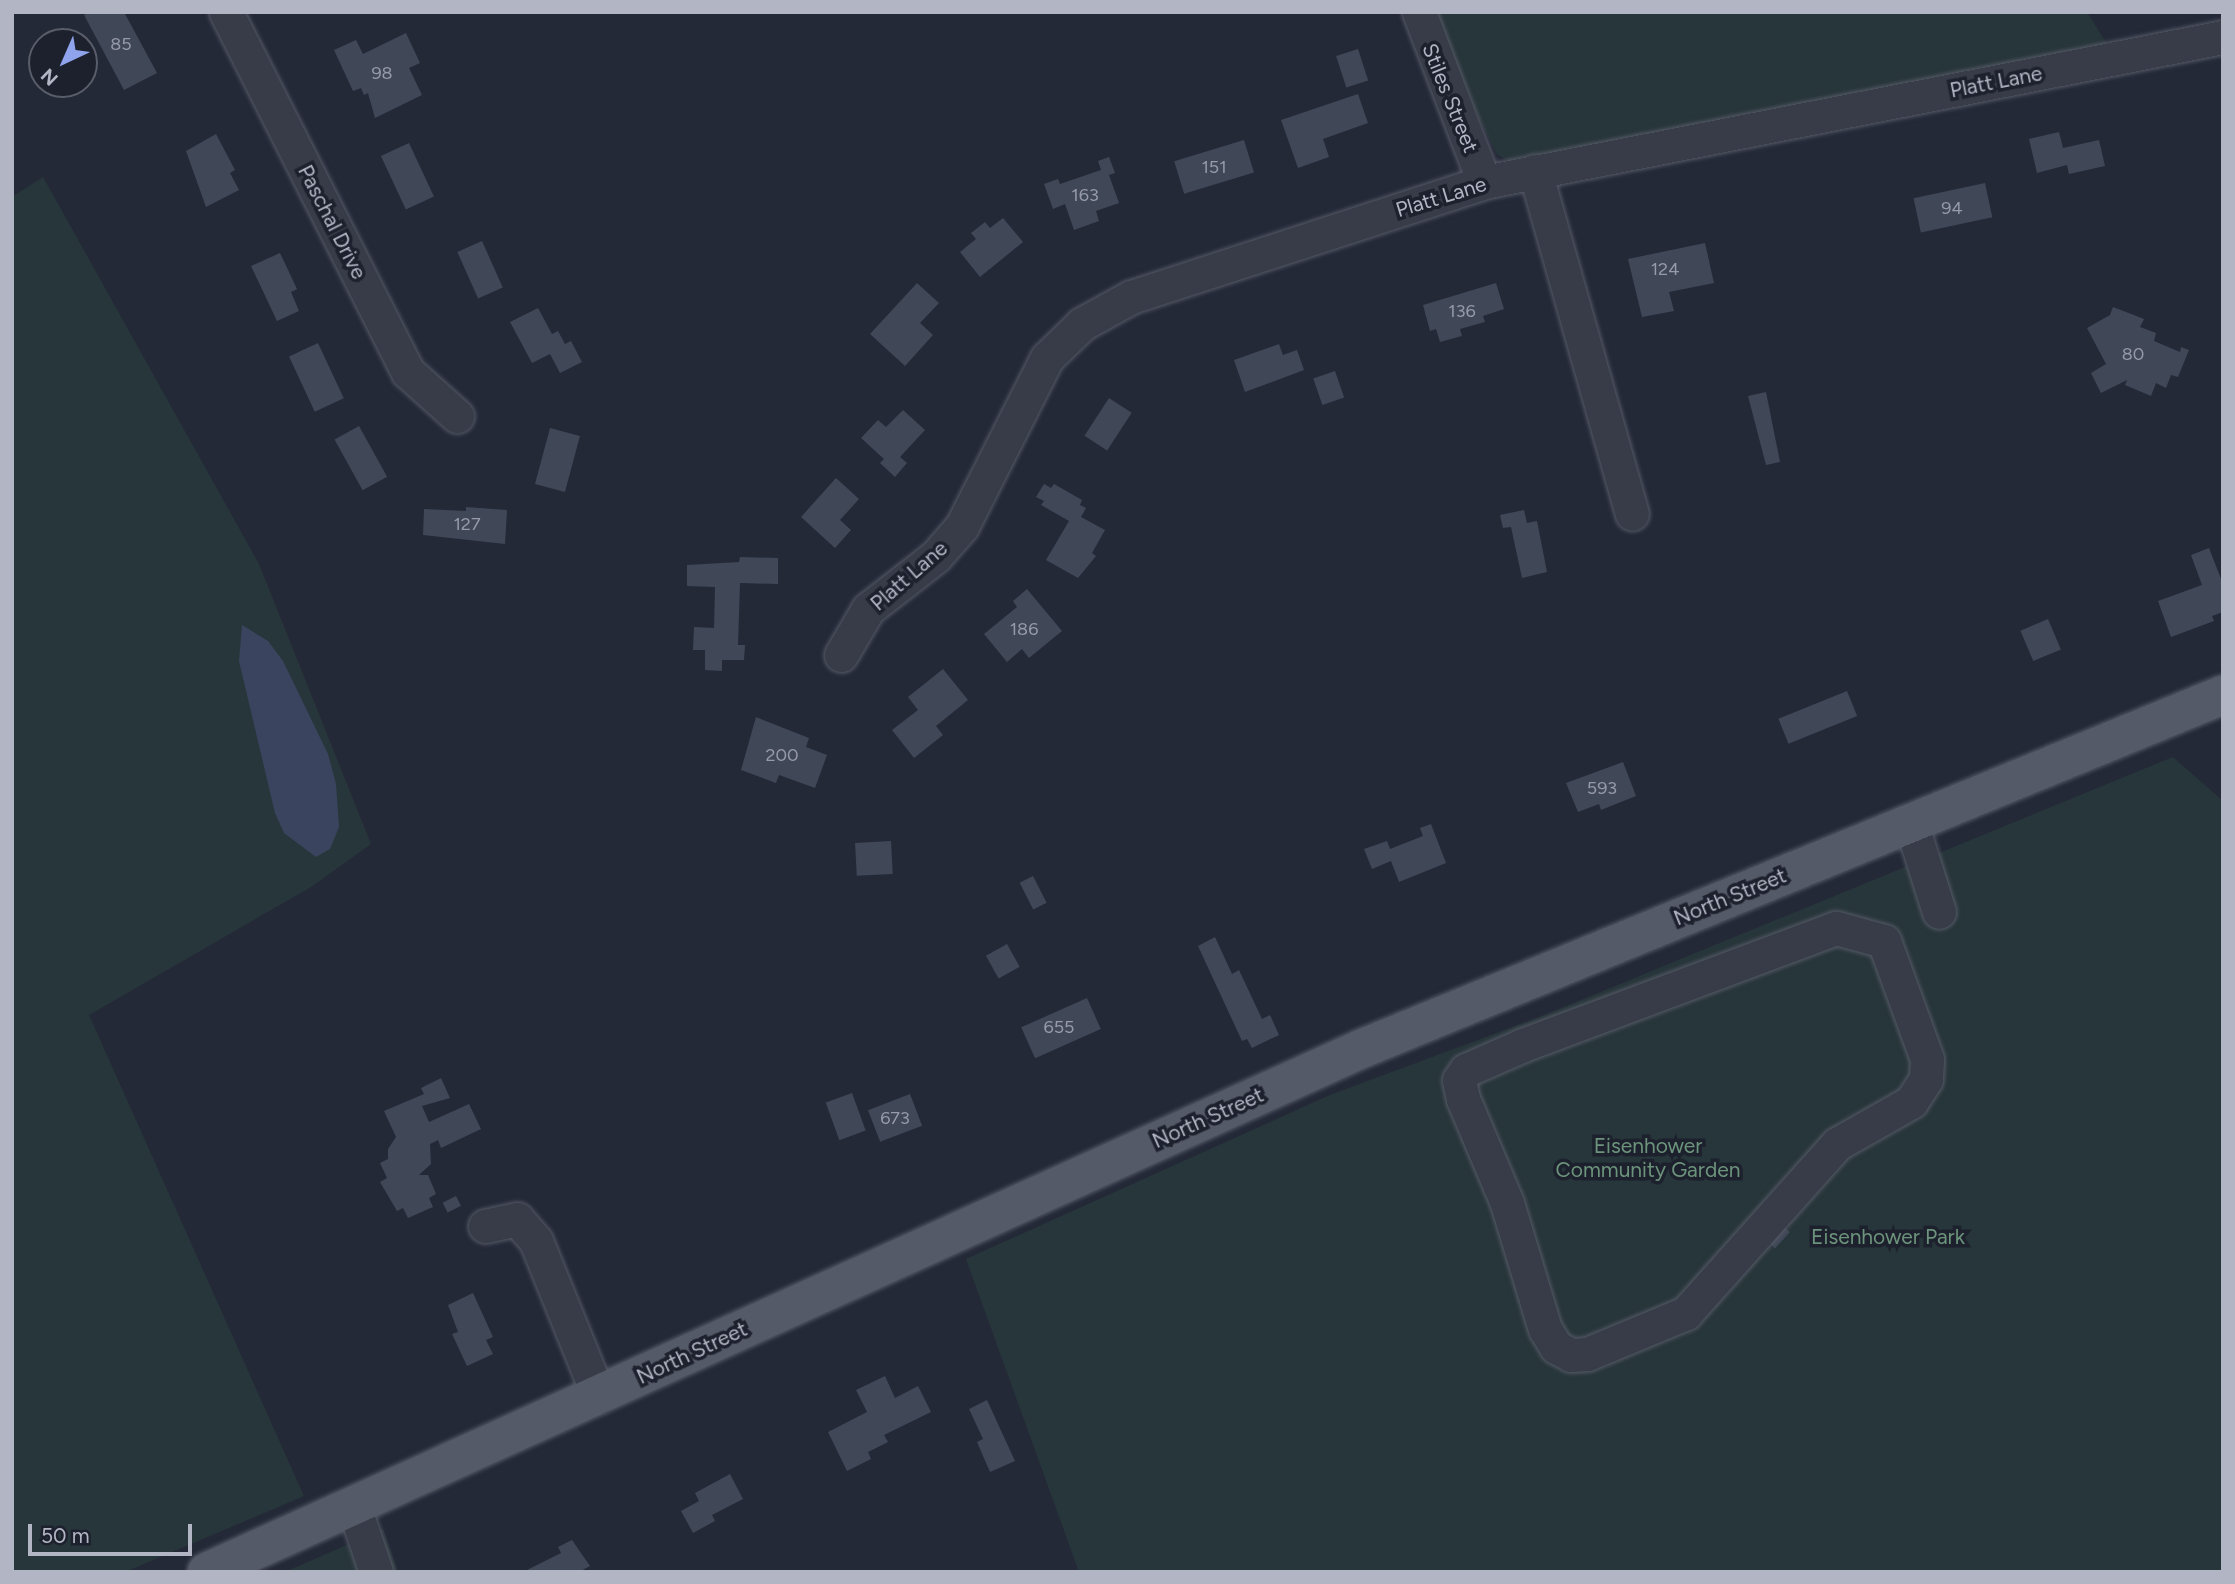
<!DOCTYPE html>
<html>
<head>
<meta charset="utf-8">
<style>
	body { margin:0 }
	#map { position:relative; width:2235px; height:1584px; overflow:hidden; background:#242938; font-family:Figtree,sans-serif }
	div>[style] { position:absolute }
	[style*='--x'] { left:calc(var(--x)*1px); top:calc(var(--y)*1px); width:calc(var(--w)*1px); rotate:calc(var(--a)*1deg) }
	.green>* { inset:0; background:#27363a }
	.water>* { inset:0; background:#3b445f }
	.building>* { inset:0; background:#404757; transform-origin:0 0 }
	.roads { filter:drop-shadow(0 0 2px #555966) drop-shadow(0 0 2px #555966) }
	.minor>* { height:33px; margin:-16.5px; padding:0 16.5px; transform-origin:16.5px; border-radius:16.5px; background:#373c48 }
	.major>* { height:38px; margin:-19px; padding:0 19px; transform-origin:19px; border-radius:19px; background:#555a68 }
	span { translate:-50% -50%; white-space:nowrap; text-align:center; line-height:1.15; -webkit-text-stroke:7px #1d212d; paint-order:stroke }
	.number-label { font-size:18px; color:#969aa9 }
	.number-label span { -webkit-text-stroke-width:0 }
	.street-label { font-size:21px; color:#b2b6c4 }
	.park-label { font-size:21px; color:#6c937b }
	.frame { position:absolute; inset:0; border:14px solid #b2b6c4; pointer-events:none }
	.north { position:absolute; left:28px; top:28px; width:70px; height:70px; box-sizing:border-box; background:#1d212d; border:2px solid #595d69; border-radius:50%; rotate:224deg; font-size:19px; font-weight:700; line-height:28px; text-align:center; color:#b2b6c4 }
	.north::after { content:''; display:block; margin:auto; width:24px; height:32px; background:#8fa4ed; clip-path:polygon(50% 0,100% 100%,50% 72%,0 100%) }
	.scale { position:absolute; left:28px; top:1524px; width:164px; height:32px; box-sizing:border-box; border:4px solid #b2b6c4; border-top:0; padding-left:9px; font-size:21px; line-height:24px; white-space:nowrap; color:#b2b6c4; -webkit-text-stroke:5px #1d212d; paint-order:stroke }
</style>
</head>
<body>
<div id="map">
	<div class="green">
		<div style="clip-path:polygon(1436px 12px,2087px 12px,2107px 44px,1510px 162px,1497px 154px,1476px 112px)"></div>
		<div style="clip-path:polygon(43px 177px,259px 564px,371px 844px,311px 887px,89px 1015px,304px 1496px,125px 1572px,12px 1572px,12px 197px)"></div>
		<div style="clip-path:polygon(2173px 757px,2223px 801px,2223px 1572px,1079px 1572px,966px 1259px,1330px 1095px,1542px 1016px)"></div>
		<div style="clip-path:polygon(383px 1529px,398px 1572px,285px 1572px)"></div>
	</div>
	<div class="water">
		<div style="clip-path:polygon(242px 625px,268px 641px,283px 661px,328px 754px,336px 784px,339px 827px,330px 849px,316px 857px,284px 833px,275px 813px,239px 661px)"></div>
	</div>
	<div class="building">
		<div style="clip-path:polygon(90px 12px,124px 12px,157px 73px,124px 90px,84px 15px)"></div>
		<div style="clip-path:polygon(406px 33px,420px 63px,409px 68px,422px 95px,375px 118px,368px 93px,364px 95px,361px 88px,353px 91px,334px 50px,356px 40px,363px 54px)"></div>
		<div style="left:1358px;top:49px;width:33px;height:23px;rotate:72deg"></div>
		<div style="clip-path:polygon(1358px 94px,1368px 123px,1323px 139px,1329px 157px,1298px 168px,1281px 120px)"></div>
		<div style="clip-path:polygon(2059px 132px,2063px 148px,2099px 140px,2105px 166px,2069px 174px,2067px 165px,2037px 173px,2029px 139px)"></div>
		<div style="clip-path:polygon(216px 134px,235px 170px,230px 173px,239px 190px,206px 207px,186px 151px)"></div>
		<div style="left:1244px;top:140px;width:34px;height:73px;rotate:73deg"></div>
		<div style="left:409px;top:143px;width:59px;height:31px;rotate:65deg"></div>
		<div style="clip-path:polygon(1109px 157px,1115px 173px,1109px 175px,1119px 203px,1096px 211px,1099px 221px,1074px 230px,1065px 204px,1053px 209px,1044px 184px,1058px 179px,1060px 184px,1101px 170px,1098px 161px)"></div>
		<div style="left:1985px;top:183px;width:35px;height:73px;rotate:78deg"></div>
		<div style="clip-path:polygon(1003px 218px,1023px 242px,980px 277px,960px 252px,976px 239px,971px 233px,985px 222px,990px 228px)"></div>
		<div style="left:482px;top:241px;width:51px;height:27px;rotate:66deg"></div>
		<div style="clip-path:polygon(1705px 243px,1714px 283px,1669px 292px,1674px 311px,1642px 317px,1628px 259px)"></div>
		<div style="clip-path:polygon(280px 253px,297px 289px,291px 292px,299px 311px,277px 321px,251px 266px)"></div>
		<div style="clip-path:polygon(917px 283px,939px 303px,920px 323px,933px 335px,905px 366px,870px 334px)"></div>
		<div style="clip-path:polygon(1496px 283px,1504px 309px,1483px 316px,1485px 322px,1460px 329px,1462px 336px,1440px 342px,1436px 329px,1430px 331px,1423px 305px)"></div>
		<div style="clip-path:polygon(2113px 307px,2144px 319px,2140px 327px,2156px 333px,2154px 341px,2180px 352px,2181px 347px,2189px 350px,2178px 377px,2171px 375px,2166px 388px,2156px 383px,2151px 396px,2125px 385px,2127px 380px,2101px 393px,2091px 373px,2106px 364px,2087px 328px,2110px 315px)"></div>
		<div style="clip-path:polygon(538px 308px,552px 334px,558px 331px,565px 344px,571px 341px,582px 362px,560px 373px,550px 354px,532px 363px,510px 322px)"></div>
		<div style="left:318px;top:343px;width:61px;height:32px;rotate:65deg"></div>
		<div style="clip-path:polygon(1279px 344px,1283px 355px,1297px 350px,1304px 370px,1245px 392px,1234px 360px)"></div>
		<div style="left:1335px;top:371px;width:28px;height:23px;rotate:71deg"></div>
		<div style="clip-path:polygon(1766px 392px,1780px 462px,1766px 465px,1748px 396px)"></div>
		<div style="left:1109px;top:398px;width:27px;height:45px;rotate:33deg"></div>
		<div style="clip-path:polygon(903px 410px,925px 430px,900px 457px,907px 463px,895px 477px,880px 463px,884px 459px,861px 438px,878px 420px,886px 427px)"></div>
		<div style="left:359px;top:426px;width:58px;height:28px;rotate:61deg"></div>
		<div style="left:550px;top:428px;width:31px;height:58px;rotate:15deg"></div>
		<div style="clip-path:polygon(836px 478px,859px 499px,840px 520px,851px 530px,835px 548px,801px 517px)"></div>
		<div style="clip-path:polygon(1044px 484px,1051px 488px,1054px 484px,1082px 500px,1080px 505px,1086px 508px,1081px 517px,1105px 530px,1092px 553px,1096px 556px,1078px 578px,1046px 560px,1069px 521px,1041px 505px,1044px 501px,1036px 497px)"></div>
		<div style="clip-path:polygon(466px 507px,507px 510px,505px 544px,423px 535px,424px 509px,466px 511px)"></div>
		<div style="clip-path:polygon(1524px 510px,1527px 523px,1537px 521px,1547px 572px,1522px 578px,1511px 527px,1503px 528px,1500px 515px)"></div>
		<div style="clip-path:polygon(2209px 548px,2223px 584px,2223px 612px,2212px 616px,2214px 621px,2171px 637px,2158px 601px,2202px 585px,2191px 555px)"></div>
		<div style="clip-path:polygon(740px 557px,778px 558px,778px 584px,740px 583px,738px 645px,745px 645px,744px 660px,722px 660px,722px 671px,705px 670px,705px 650px,693px 650px,694px 627px,714px 628px,715px 587px,687px 586px,687px 565px,739px 562px)"></div>
		<div style="clip-path:polygon(1027px 589px,1062px 631px,1029px 658px,1022px 649px,1007px 662px,984px 634px,1017px 607px,1013px 601px)"></div>
		<div style="left:2048px;top:619px;width:33px;height:30px;rotate:67deg"></div>
		<div style="clip-path:polygon(943px 669px,968px 700px,936px 726px,943px 735px,914px 758px,892px 730px,918px 710px,908px 697px)"></div>
		<div style="left:1847px;top:691px;width:27px;height:74px;rotate:68deg"></div>
		<div style="clip-path:polygon(756px 717px,809px 738px,806px 747px,827px 755px,815px 788px,779px 775px,776px 783px,741px 770px)"></div>
		<div style="clip-path:polygon(1623px 762px,1636px 796px,1601px 810px,1599px 804px,1578px 812px,1566px 783px)"></div>
		<div style="clip-path:polygon(1431px 824px,1446px 863px,1399px 882px,1391px 861px,1372px 869px,1364px 849px,1387px 841px,1390px 849px,1423px 836px,1420px 828px)"></div>
		<div style="left:891px;top:841px;width:33px;height:36px;rotate:87deg"></div>
		<div style="left:1033px;top:876px;width:30px;height:15px;rotate:63deg"></div>
		<div style="clip-path:polygon(1215px 937px,1232px 974px,1239px 970px,1262px 1019px,1270px 1015px,1279px 1035px,1252px 1048px,1247px 1039px,1242px 1041px,1198px 946px)"></div>
		<div style="left:1007px;top:944px;width:26px;height:24px;rotate:61deg"></div>
		<div style="left:1087px;top:998px;width:34px;height:72px;rotate:66deg"></div>
		<div style="clip-path:polygon(441px 1078px,450px 1098px,422px 1106px,429px 1122px,469px 1104px,481px 1129px,441px 1148px,438px 1140px,430px 1144px,431px 1164px,419px 1175px,428px 1175px,436px 1194px,429px 1198px,433px 1207px,408px 1218px,403px 1208px,397px 1211px,380px 1182px,387px 1178px,380px 1163px,388px 1159px,388px 1149px,396px 1137px,384px 1111px,424px 1094px,421px 1088px)"></div>
		<div style="left:852px;top:1093px;width:40px;height:28px;rotate:70deg"></div>
		<div style="left:910px;top:1094px;width:34px;height:45px;rotate:69deg"></div>
		<div style="left:456px;top:1196px;width:11px;height:15px;rotate:63deg"></div>
		<div style="left:1781px;top:1224px;width:12px;height:22px;rotate:42deg"></div>
		<div style="clip-path:polygon(473px 1293px,493px 1337px,486px 1340px,493px 1354px,467px 1366px,452px 1334px,458px 1332px,448px 1305px)"></div>
		<div style="clip-path:polygon(885px 1376px,895px 1398px,918px 1386px,931px 1412px,884px 1435px,888px 1442px,868px 1452px,871px 1459px,847px 1471px,828px 1432px,867px 1412px,856px 1390px)"></div>
		<div style="clip-path:polygon(987px 1400px,1015px 1461px,990px 1472px,977px 1442px,983px 1439px,969px 1409px)"></div>
		<div style="clip-path:polygon(730px 1474px,743px 1499px,712px 1515px,715px 1521px,693px 1533px,681px 1511px,699px 1501px,695px 1493px)"></div>
		<div style="clip-path:polygon(572px 1540px,590px 1566px,579px 1572px,523px 1572px,561px 1553px,558px 1547px)"></div>
	</div>
	<div class="roads">
		<div class="minor">
			<div style="--x:226;--y:12;--w:403;--a:63.2"></div>
			<div style="--x:408;--y:372;--w:66;--a:41.9"></div>
			<div style="--x:1419;--y:12;--w:182;--a:69.1"></div>
			<div style="--x:1535;--y:171;--w:356;--a:74.2"></div>
			<div style="--x:841;--y:655;--w:53;--a:-59.6"></div>
			<div style="--x:868;--y:609;--w:86;--a:-37.9"></div>
			<div style="--x:936;--y:556;--w:40;--a:-49"></div>
			<div style="--x:962;--y:526;--w:188;--a:-63.2"></div>
			<div style="--x:1047;--y:358;--w:49;--a:-44.2"></div>
			<div style="--x:1082;--y:324;--w:56;--a:-28.9"></div>
			<div style="--x:1131;--y:297;--w:371;--a:-18"></div>
			<div style="--x:1484;--y:182;--w:753;--a:-11.1"></div>
			<div style="--x:1911;--y:823;--w:93;--a:72.5"></div>
			<div style="--x:1836;--y:928;--w:50;--a:15.2"></div>
			<div style="--x:1884;--y:941;--w:126;--a:70"></div>
			<div style="--x:1927;--y:1059;--w:20;--a:93"></div>
			<div style="--x:1926;--y:1079;--w:27;--a:123"></div>
			<div style="--x:1911;--y:1102;--w:85;--a:150.4"></div>
			<div style="--x:1837;--y:1144;--w:227;--a:131.8"></div>
			<div style="--x:1686;--y:1313;--w:107;--a:157.5"></div>
			<div style="--x:1587;--y:1354;--w:16;--a:176"></div>
			<div style="--x:1571;--y:1355;--w:17;--a:-152"></div>
			<div style="--x:1556;--y:1347;--w:21;--a:-121"></div>
			<div style="--x:1545;--y:1329;--w:132;--a:-106.8"></div>
			<div style="--x:1507;--y:1203;--w:113;--a:-112.9"></div>
			<div style="--x:1463;--y:1099;--w:19;--a:-102"></div>
			<div style="--x:1459;--y:1080;--w:12;--a:-55"></div>
			<div style="--x:1466;--y:1070;--w:62;--a:-23.7"></div>
			<div style="--x:1523;--y:1045;--w:334;--a:-20.5"></div>
			<div style="--x:485;--y:1226;--w:33;--a:-12"></div>
			<div style="--x:517;--y:1219;--w:29;--a:49"></div>
			<div style="--x:536;--y:1241;--w:168;--a:68"></div>
			<div style="--x:354;--y:1507;--w:69;--a:71.3"></div>
		</div>
		<div class="major">
			<div style="--x:207;--y:1572;--w:1267;--a:-24.38"></div>
			<div style="--x:1361;--y:1049;--w:932;--a:-22.33"></div>
		</div>
	</div>
	<div class="number-label">
		<span style="left:121px;top:44px">85</span>
		<span style="left:382px;top:73px">98</span>
		<span style="left:1214px;top:167px">151</span>
		<span style="left:1085px;top:195px">163</span>
		<span style="left:1952px;top:208px">94</span>
		<span style="left:1665px;top:269px">124</span>
		<span style="left:1462px;top:311px">136</span>
		<span style="left:2133px;top:354px">80</span>
		<span style="left:467px;top:524px">127</span>
		<span style="left:1024px;top:629px">186</span>
		<span style="left:782px;top:755px">200</span>
		<span style="left:1602px;top:788px">593</span>
		<span style="left:1059px;top:1027px">655</span>
		<span style="left:895px;top:1118px">673</span>
	</div>
	<div class="street-label">
		<span style="left:1996px;top:82px;rotate:-11deg">Platt Lane</span>
		<span style="left:1450px;top:98px;rotate:68deg">Stiles Street</span>
		<span style="left:1441px;top:197px;rotate:-17deg">Platt Lane</span>
		<span style="left:332px;top:222px;rotate:63deg">Paschal Drive</span>
		<span style="left:909px;top:576px;rotate:-41deg">Platt Lane</span>
		<span style="left:1730px;top:897px;rotate:-22deg">North Street</span>
		<span style="left:1208px;top:1118px;rotate:-24deg">North Street</span>
		<span style="left:692px;top:1353px;rotate:-25deg">North Street</span>
	</div>
	<div class="park-label">
		<span style="left:1648px;top:1158px">Eisenhower<br>Community Garden</span>
		<span style="left:1888px;top:1237px">Eisenhower Park</span>
	</div>
	<div class="frame"></div>
	<div class="north">N</div>
	<div class="scale">50 m</div>
</div>
</body>
</html>
